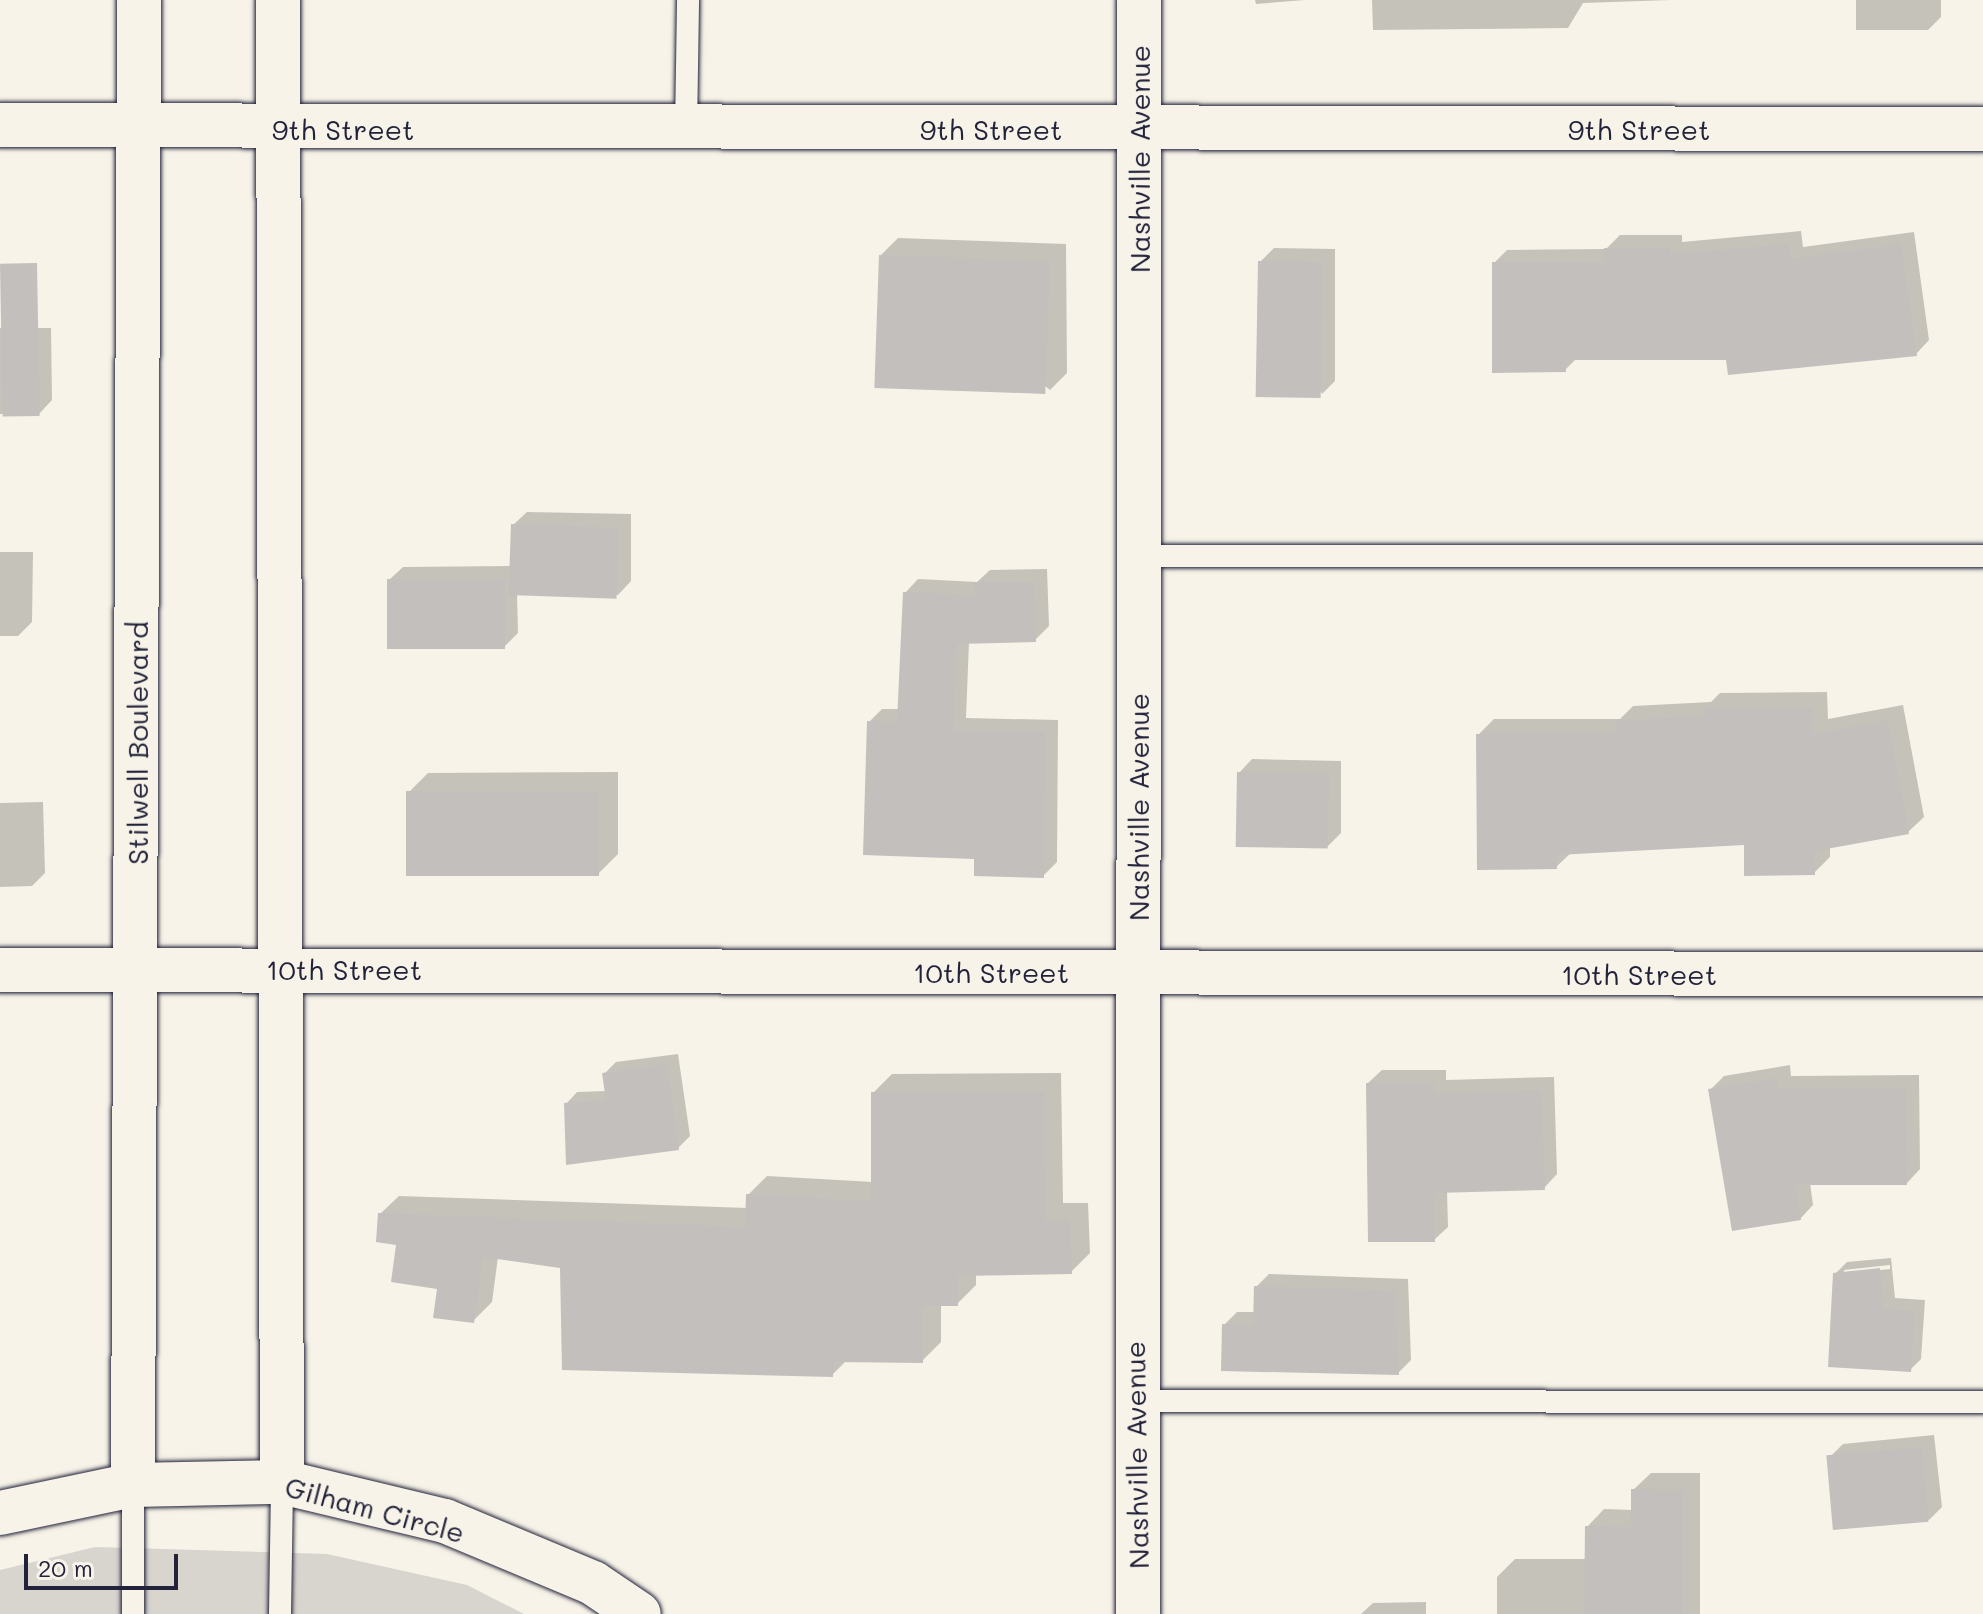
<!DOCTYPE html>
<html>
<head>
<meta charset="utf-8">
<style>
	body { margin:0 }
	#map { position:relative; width:1983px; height:1614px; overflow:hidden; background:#f7f3e8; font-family:Mali,sans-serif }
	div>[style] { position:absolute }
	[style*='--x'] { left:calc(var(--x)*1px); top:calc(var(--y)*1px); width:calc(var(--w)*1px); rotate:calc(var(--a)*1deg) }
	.green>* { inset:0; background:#d8d5cf }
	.shadow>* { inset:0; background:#0003 }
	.building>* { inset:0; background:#c2bfbd; transform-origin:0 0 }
	.roads { filter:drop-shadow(0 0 2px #22223b) drop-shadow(0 0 2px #22223b) }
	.service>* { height:22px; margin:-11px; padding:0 11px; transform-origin:11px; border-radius:11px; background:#f7f3e8 }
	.minor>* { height:44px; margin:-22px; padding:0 22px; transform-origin:22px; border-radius:22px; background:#f7f3e8 }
	.secondary>* { height:44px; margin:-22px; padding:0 22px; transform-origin:22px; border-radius:22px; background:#f7f3e8 }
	span { translate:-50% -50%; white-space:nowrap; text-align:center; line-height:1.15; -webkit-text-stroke:8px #f7f3e8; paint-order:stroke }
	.street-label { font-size:28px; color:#22223b }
	.scale { position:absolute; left:24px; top:1554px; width:154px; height:36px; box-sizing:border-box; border:4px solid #22223b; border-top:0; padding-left:10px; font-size:24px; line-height:28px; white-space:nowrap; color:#22223b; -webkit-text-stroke:6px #f7f3e8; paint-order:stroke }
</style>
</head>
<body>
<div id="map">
	<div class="green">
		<div style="clip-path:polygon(95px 1547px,327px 1554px,467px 1585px,524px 1614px,0 1614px,0 1570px)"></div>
	</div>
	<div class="shadow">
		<div style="clip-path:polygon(1255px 0,1305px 0,1256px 4px)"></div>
		<div style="clip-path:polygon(1372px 0,1671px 0,1583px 3px,1568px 28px,1373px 30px)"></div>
		<div style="clip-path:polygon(1856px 0,1941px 0,1941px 17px,1928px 30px,1856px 30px)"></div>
		<div style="clip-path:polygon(1801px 231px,1803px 247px,1914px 232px,1929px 340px,1916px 354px,1577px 358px,1565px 370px,1494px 263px,1507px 250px,1606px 249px,1620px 235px,1682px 235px,1682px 242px)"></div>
		<div style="clip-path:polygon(898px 238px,1066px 244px,1067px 373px,1050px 390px,881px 255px)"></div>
		<div style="clip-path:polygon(1274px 248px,1335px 249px,1335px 381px,1322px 394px,1260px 262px)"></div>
		<div style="clip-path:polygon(0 328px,51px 328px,52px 400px,39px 414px,0 414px)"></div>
		<div style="clip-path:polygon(527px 512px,631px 514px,631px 581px,618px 595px,517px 593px,518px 633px,504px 647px,389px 580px,403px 567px,513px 566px,513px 525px)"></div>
		<div style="clip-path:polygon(0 552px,33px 552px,32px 622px,18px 636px,0 636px)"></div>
		<div style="clip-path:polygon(1047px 569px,1049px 626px,1035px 640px,969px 642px,966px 718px,1058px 720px,1057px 862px,1043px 876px,976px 857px,869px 722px,882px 709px,900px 709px,905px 593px,918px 579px,977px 582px,990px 570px)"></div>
		<div style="clip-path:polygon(1827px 692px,1828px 719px,1903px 705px,1924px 817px,1908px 832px,1830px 846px,1830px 857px,1814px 873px,1746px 843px,1572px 852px,1556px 867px,1478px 735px,1494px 719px,1620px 719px,1633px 706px,1711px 702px,1720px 693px)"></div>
		<div style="clip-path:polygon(1252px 759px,1341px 761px,1341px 833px,1327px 847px,1239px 773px)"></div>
		<div style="clip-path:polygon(618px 772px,618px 854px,598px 874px,408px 793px,428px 773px)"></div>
		<div style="clip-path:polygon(43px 802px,45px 873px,32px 886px,0 887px,0 803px)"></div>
		<div style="clip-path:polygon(678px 1054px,690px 1136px,678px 1148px,566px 1104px,577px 1092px,606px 1091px,604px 1074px,616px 1062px)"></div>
		<div style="clip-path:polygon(1790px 1065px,1791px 1076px,1919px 1075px,1920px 1169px,1907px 1183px,1810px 1183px,1813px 1205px,1800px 1219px,1711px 1089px,1724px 1076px)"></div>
		<div style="clip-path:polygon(1382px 1070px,1446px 1070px,1446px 1080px,1554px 1077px,1557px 1174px,1544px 1188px,1447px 1190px,1448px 1227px,1434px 1240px,1368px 1083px)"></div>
		<div style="clip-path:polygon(1061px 1073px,1063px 1203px,1088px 1203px,1090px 1253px,1071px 1272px,976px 1273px,976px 1285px,957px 1304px,941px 1304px,941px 1342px,922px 1361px,847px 1360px,832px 1375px,562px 1267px,498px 1257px,492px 1302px,473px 1321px,380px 1214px,399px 1196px,748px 1208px,748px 1195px,767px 1176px,873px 1182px,873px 1093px,892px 1074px)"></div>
		<div style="clip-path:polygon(evenodd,1891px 1258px,1895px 1298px,1925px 1300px,1921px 1359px,1910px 1370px,1835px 1274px,1847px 1262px,1891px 1258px,1890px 1265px,1890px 1269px,1844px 1274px,1844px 1270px,1890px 1265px)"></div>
		<div style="clip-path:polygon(1269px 1274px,1408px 1279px,1411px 1360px,1398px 1373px,1224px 1325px,1237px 1312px,1255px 1312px,1256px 1287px)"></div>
		<div style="clip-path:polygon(1934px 1435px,1942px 1507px,1929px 1520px,1829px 1458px,1843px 1444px)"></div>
		<div style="clip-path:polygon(1651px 1473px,1700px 1473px,1700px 1614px,1497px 1614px,1497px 1577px,1515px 1559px,1586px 1559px,1587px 1527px,1604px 1509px,1633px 1510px,1633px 1490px)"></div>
		<div style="clip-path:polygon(1426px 1602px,1426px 1614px,1361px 1614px,1373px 1603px)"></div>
	</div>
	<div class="building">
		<div style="clip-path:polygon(1788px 244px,1790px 259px,1901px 244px,1917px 356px,1728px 375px,1726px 360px,1565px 360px,1566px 372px,1492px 373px,1492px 262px,1604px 262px,1604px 248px,1670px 248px,1670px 254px)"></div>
		<div style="left:879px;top:255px;width:171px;height:133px;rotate:2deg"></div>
		<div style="left:1258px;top:261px;width:65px;height:136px;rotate:1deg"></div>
		<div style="left:37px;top:263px;width:153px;height:37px;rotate:89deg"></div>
		<div style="left:511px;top:524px;width:108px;height:71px;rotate:2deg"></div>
		<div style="left:505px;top:579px;width:70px;height:118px;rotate:90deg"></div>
		<div style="clip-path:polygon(974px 582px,1034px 582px,1036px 642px,957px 644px,953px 731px,1045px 732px,1044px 878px,974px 876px,974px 859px,863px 855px,867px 721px,897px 722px,903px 592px,975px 595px)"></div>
		<div style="clip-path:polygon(1812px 707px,1813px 734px,1888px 720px,1909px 834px,1815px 851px,1815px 875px,1744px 876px,1744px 845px,1557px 855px,1557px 869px,1477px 870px,1476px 734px,1616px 733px,1615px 721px,1703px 716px,1703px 708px)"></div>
		<div style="left:1237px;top:772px;width:92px;height:75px;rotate:1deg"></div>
		<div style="left:599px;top:791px;width:85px;height:193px;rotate:90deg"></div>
		<div style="clip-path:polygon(667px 1064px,679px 1150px,566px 1165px,564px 1103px,606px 1101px,602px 1073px)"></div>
		<div style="clip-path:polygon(1777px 1078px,1778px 1088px,1906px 1088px,1907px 1185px,1795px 1185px,1801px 1220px,1732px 1231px,1708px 1089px)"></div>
		<div style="clip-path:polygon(1366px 1083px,1434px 1083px,1434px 1093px,1541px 1090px,1545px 1190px,1435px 1193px,1435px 1242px,1368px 1242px)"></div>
		<div style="clip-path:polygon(1044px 1091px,1045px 1221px,1070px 1220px,1072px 1274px,958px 1276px,958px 1306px,923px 1306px,923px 1363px,834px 1362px,833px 1377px,562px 1370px,560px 1268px,483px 1257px,474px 1323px,433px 1318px,437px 1289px,391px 1282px,396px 1245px,376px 1242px,378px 1213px,745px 1227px,746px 1194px,871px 1201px,871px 1092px)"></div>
		<div style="clip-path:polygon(1880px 1268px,1884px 1309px,1915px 1311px,1911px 1372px,1828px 1367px,1833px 1273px)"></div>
		<div style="clip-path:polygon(1254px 1286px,1395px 1291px,1399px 1375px,1221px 1371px,1222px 1324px,1253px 1326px)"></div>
		<div style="left:1922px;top:1447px;width:75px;height:96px;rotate:85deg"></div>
		<div style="clip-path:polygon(1631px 1489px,1683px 1490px,1683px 1614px,1584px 1614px,1585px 1526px,1631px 1527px)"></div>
	</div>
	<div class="roads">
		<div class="service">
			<div style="--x:686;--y:131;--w:131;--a:-89.1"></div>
			<div style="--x:1139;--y:556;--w:844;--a:0"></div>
			<div style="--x:1135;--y:1401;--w:848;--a:0.07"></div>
			<div style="--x:133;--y:1485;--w:129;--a:90"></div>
			<div style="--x:280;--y:1614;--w:132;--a:-89.1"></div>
		</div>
		<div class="minor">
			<div style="--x:0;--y:125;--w:1983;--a:0.12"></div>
			<div style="--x:0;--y:970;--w:1983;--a:0.12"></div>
			<div style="--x:1138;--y:1614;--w:1614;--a:-89.96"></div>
		</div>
		<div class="secondary">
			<div style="--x:278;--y:0;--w:1482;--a:89.85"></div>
			<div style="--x:133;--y:1485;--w:1485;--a:-89.77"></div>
			<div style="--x:0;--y:1513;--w:136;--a:-11.9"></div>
			<div style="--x:133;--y:1485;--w:149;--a:-1.2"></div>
			<div style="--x:282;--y:1482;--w:168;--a:13.5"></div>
			<div style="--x:445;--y:1521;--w:160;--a:22.7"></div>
			<div style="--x:593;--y:1583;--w:55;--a:34"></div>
		</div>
	</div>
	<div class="street-label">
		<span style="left:343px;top:129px">9th Street</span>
		<span style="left:991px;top:129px">9th Street</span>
		<span style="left:1639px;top:129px">9th Street</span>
		<span style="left:1139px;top:159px;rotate:-90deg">Nashville Avenue</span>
		<span style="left:137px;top:743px;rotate:-90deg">Stilwell Boulevard</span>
		<span style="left:1138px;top:807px;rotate:-90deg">Nashville Avenue</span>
		<span style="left:344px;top:969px">10th Street</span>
		<span style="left:991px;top:972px">10th Street</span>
		<span style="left:1639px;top:974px">10th Street</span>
		<span style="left:1136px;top:1455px;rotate:-91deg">Nashville Avenue</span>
		<span style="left:375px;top:1509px;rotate:15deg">Gilham Circle</span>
	</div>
	<div class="scale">20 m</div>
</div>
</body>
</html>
